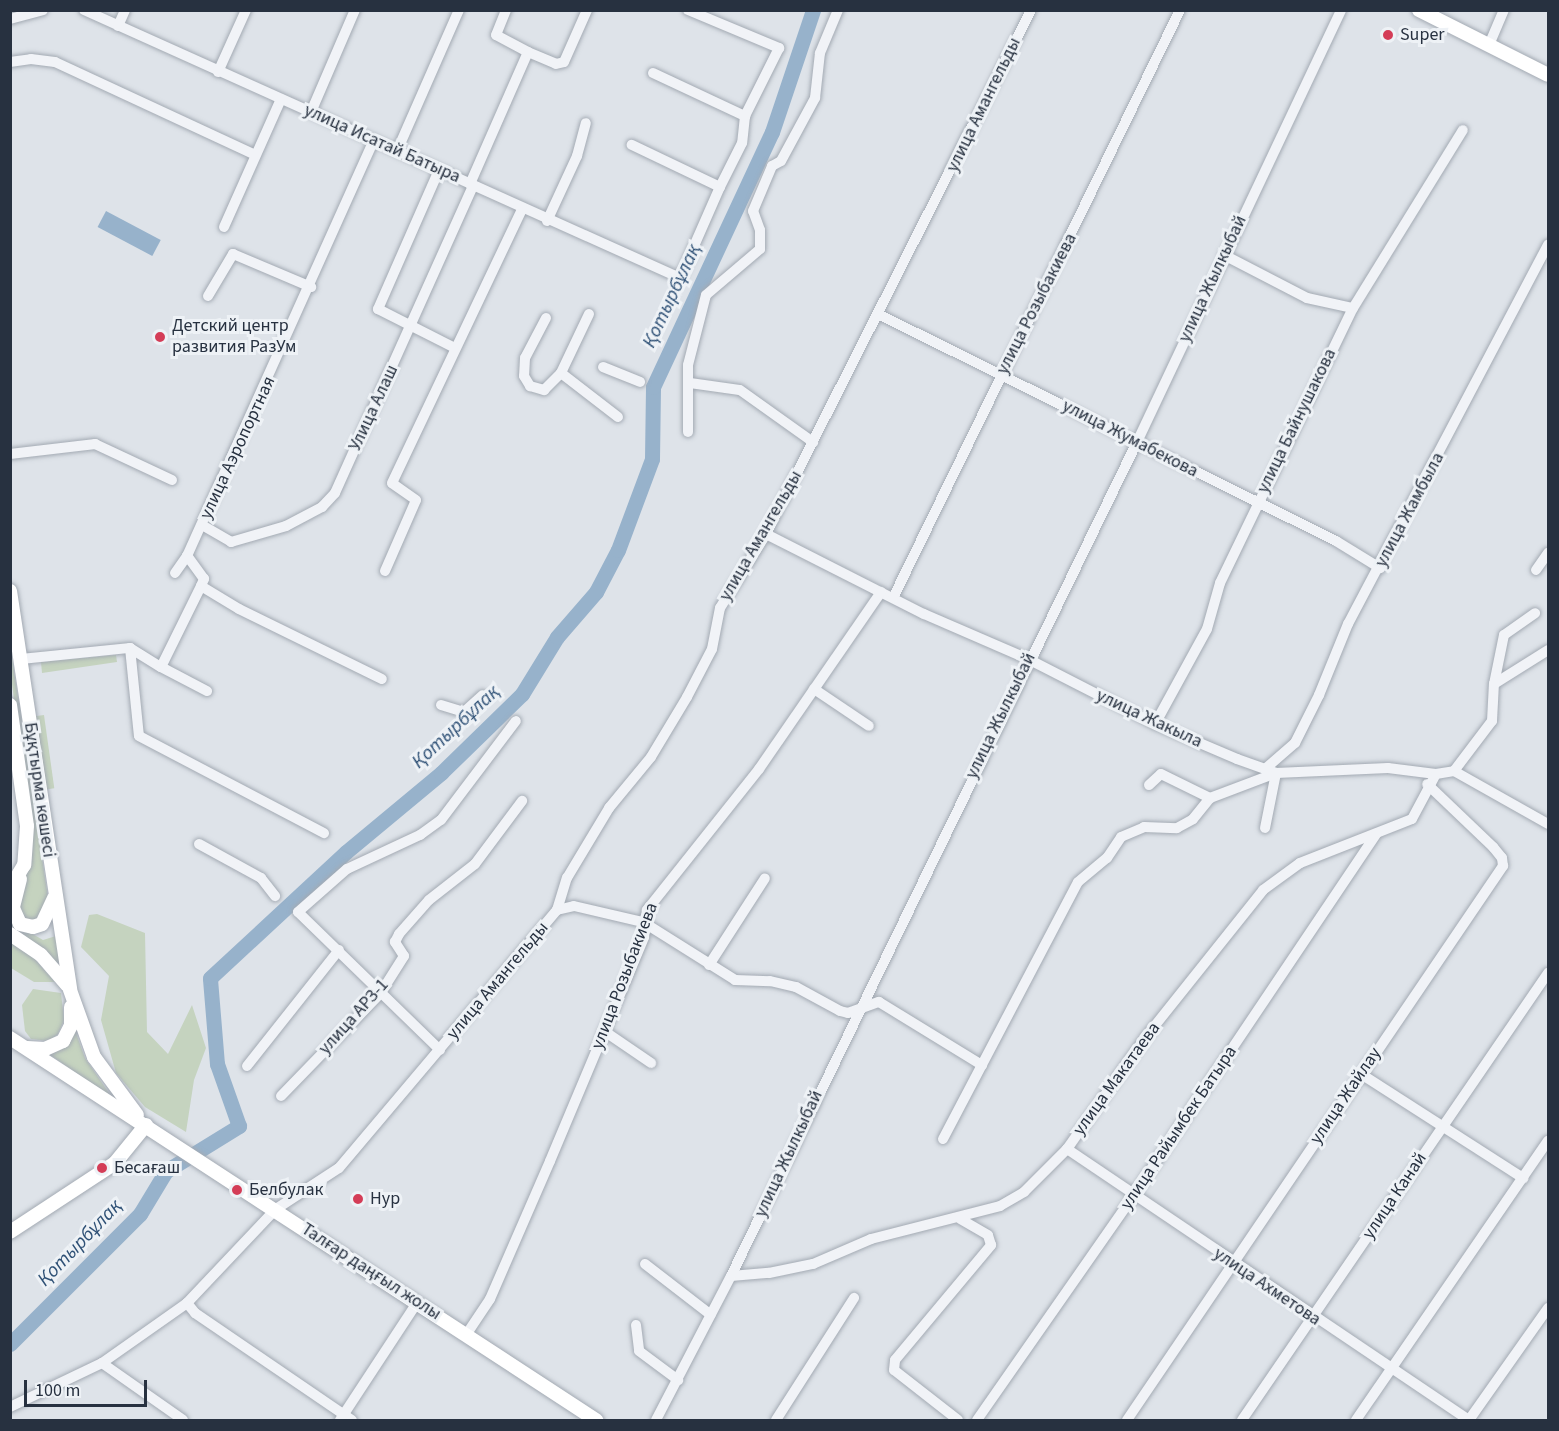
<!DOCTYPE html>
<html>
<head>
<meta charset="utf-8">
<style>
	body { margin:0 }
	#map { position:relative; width:1559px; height:1431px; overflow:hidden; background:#dee3e9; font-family:"Source Sans 3",sans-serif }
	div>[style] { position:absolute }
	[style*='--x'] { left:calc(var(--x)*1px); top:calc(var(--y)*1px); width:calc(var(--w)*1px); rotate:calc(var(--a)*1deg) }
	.green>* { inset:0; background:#c5d3bf; transform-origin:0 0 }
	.water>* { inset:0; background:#97b2cb; transform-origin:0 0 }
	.river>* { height:15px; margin:-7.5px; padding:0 7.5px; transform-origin:7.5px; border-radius:7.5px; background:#97b2cb }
	.roads { filter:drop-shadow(0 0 2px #a3aab3) drop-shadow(0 0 2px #a3aab3) }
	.minor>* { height:10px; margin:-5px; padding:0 5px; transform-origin:5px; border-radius:5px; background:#f1f3f7 }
	.major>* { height:14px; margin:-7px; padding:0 7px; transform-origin:7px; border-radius:7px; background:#fff }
	.dots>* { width:16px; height:16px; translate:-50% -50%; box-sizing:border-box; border:3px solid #eef2f6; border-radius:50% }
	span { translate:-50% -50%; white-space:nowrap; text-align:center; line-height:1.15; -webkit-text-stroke:6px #eef2f6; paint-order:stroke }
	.poi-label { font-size:18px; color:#273140 }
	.left { translate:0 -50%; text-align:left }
	.street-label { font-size:18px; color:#273140 }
	.water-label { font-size:20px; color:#2f5176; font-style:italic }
	.frame { position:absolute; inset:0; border:12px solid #273140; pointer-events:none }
	.scale { position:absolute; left:24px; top:1380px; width:123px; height:27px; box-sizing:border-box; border:3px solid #273140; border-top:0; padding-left:8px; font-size:18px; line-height:21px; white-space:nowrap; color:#273140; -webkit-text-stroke:4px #eef2f6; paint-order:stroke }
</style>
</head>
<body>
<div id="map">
	<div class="green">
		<div style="clip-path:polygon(10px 644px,47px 891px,49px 926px,39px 930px,15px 917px,32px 830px,11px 677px)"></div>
		<div style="clip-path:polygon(116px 655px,117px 662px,42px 673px,41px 662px)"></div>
		<div style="left:44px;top:715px;width:74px;height:9px;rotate:82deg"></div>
		<div style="clip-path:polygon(97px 914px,145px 933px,147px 1032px,168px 1054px,192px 1005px,206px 1048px,194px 1080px,186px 1132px,145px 1107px,116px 1073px,101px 1020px,109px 976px,81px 947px,89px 915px)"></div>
		<div style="clip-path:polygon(10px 921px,43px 940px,56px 936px,64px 978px,11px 930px)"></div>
		<div style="clip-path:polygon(10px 939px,25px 948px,55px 982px,34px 982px,11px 968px)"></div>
		<div style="clip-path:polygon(33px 989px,61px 993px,64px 1020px,58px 1034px,49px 1041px,31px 1039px,25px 1031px,22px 1005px)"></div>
		<div style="clip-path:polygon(73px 1025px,85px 1058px,113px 1099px,49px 1054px)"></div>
	</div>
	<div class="water">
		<div style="left:106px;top:211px;width:62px;height:18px;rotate:28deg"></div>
	</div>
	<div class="river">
		<div style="--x:10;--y:1344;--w:184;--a:-45"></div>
		<div style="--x:140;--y:1214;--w:50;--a:-58.8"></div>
		<div style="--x:166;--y:1171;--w:86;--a:-31.7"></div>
		<div style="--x:239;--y:1126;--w:66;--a:-109.5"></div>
		<div style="--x:217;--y:1064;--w:86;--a:-94.7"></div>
		<div style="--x:210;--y:978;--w:185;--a:-42.8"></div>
		<div style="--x:346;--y:852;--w:124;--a:-39.7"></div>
		<div style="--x:441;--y:773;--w:113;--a:-44.3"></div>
		<div style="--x:522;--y:694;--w:67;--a:-58.4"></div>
		<div style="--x:557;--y:637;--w:60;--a:-49.1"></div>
		<div style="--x:596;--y:592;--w:47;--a:-62.4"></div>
		<div style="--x:618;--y:550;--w:97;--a:-69.5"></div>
		<div style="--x:652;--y:459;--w:72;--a:-89.2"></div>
		<div style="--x:653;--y:387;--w:281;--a:-65"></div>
		<div style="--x:772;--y:132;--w:129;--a:-71.4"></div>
	</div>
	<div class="roads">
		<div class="minor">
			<div style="--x:84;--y:10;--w:653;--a:24.21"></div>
			<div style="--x:680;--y:278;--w:99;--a:-66.3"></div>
			<div style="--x:720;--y:187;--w:98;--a:-154.5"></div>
			<div style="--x:688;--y:10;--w:99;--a:22.7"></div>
			<div style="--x:779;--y:48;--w:76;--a:116.6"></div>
			<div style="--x:10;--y:19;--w:34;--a:-15"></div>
			<div style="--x:118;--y:26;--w:17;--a:-66"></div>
			<div style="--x:1489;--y:45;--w:38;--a:-67"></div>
			<div style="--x:528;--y:52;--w:30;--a:23"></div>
			<div style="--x:556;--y:64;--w:8;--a:-14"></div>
			<div style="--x:564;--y:62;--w:57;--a:-66.1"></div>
			<div style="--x:10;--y:62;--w:21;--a:-8"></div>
			<div style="--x:31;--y:59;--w:24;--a:7"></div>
			<div style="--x:55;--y:62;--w:221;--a:24.9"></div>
			<div style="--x:218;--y:72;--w:68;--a:-65.7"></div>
			<div style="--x:653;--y:73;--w:102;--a:25.1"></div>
			<div style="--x:745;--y:116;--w:27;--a:96"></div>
			<div style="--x:742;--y:143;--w:49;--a:116.6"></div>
			<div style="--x:311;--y:112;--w:111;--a:-66.7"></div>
			<div style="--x:397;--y:151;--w:154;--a:-66.3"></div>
			<div style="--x:439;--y:170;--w:152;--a:113.7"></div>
			<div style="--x:378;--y:309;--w:86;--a:26.9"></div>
			<div style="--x:470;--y:184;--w:144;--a:-66.3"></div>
			<div style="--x:528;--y:52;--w:36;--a:-152"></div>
			<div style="--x:496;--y:35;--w:27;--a:-68"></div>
			<div style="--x:547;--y:221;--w:72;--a:-65.2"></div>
			<div style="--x:577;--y:156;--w:34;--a:-75"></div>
			<div style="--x:224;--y:227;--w:140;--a:-66"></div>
			<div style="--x:1224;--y:255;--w:93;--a:27.4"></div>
			<div style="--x:1307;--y:298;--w:47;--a:12.3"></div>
			<div style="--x:208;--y:296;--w:49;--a:-59.2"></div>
			<div style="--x:233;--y:254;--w:85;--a:22.9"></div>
			<div style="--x:589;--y:314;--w:65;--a:115.4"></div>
			<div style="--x:561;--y:373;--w:72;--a:37.7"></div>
			<div style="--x:878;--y:314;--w:511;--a:26.36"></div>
			<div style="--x:1336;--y:541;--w:52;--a:31.5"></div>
			<div style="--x:546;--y:318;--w:45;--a:117.7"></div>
			<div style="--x:525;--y:358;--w:18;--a:93"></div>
			<div style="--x:524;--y:376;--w:12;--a:59"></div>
			<div style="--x:530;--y:386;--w:15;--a:16"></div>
			<div style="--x:544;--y:390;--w:24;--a:-45"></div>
			<div style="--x:603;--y:367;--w:40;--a:22"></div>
			<div style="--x:690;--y:383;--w:50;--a:8"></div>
			<div style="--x:740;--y:390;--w:90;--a:35.5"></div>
			<div style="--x:688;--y:432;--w:67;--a:-90"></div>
			<div style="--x:688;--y:365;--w:72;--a:-75.6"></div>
			<div style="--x:706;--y:295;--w:71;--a:-40.4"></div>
			<div style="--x:760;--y:249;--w:19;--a:-90"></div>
			<div style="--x:760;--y:230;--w:20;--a:-110"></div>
			<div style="--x:753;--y:211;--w:49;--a:-67.1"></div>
			<div style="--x:772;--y:166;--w:10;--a:-29"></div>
			<div style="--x:781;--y:161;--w:72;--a:-61.6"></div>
			<div style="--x:815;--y:98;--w:45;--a:-83.7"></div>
			<div style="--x:820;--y:53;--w:47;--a:-67.3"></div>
			<div style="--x:10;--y:454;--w:86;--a:-6.7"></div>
			<div style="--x:95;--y:444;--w:85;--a:25.1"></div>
			<div style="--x:202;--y:525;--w:34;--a:30"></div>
			<div style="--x:231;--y:542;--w:57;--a:-16.2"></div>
			<div style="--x:286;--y:526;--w:41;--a:-27.8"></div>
			<div style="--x:322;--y:507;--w:19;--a:-47"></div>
			<div style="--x:335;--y:493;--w:337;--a:-65.8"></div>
			<div style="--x:766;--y:534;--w:177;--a:26.9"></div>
			<div style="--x:924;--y:614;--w:113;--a:23.4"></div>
			<div style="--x:1028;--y:659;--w:143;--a:27.1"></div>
			<div style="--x:1155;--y:724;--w:89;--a:23.1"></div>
			<div style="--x:1237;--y:759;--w:41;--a:19.7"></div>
			<div style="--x:1276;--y:773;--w:112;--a:-2.6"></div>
			<div style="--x:1388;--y:768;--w:48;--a:7.1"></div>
			<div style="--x:1436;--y:774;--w:18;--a:-9"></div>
			<div style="--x:1454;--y:771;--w:108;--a:29.4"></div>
			<div style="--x:1536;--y:570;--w:21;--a:-55"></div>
			<div style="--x:385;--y:571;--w:77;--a:-66.4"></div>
			<div style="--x:416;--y:500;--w:29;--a:-145"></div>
			<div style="--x:392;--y:483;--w:303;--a:-64.6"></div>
			<div style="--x:175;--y:573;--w:21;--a:-55"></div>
			<div style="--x:201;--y:586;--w:8;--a:-67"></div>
			<div style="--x:204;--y:579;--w:29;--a:-126"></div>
			<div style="--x:187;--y:556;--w:456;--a:-65.8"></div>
			<div style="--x:893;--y:598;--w:654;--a:-63.98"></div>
			<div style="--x:130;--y:648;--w:88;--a:84.2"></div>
			<div style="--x:139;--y:736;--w:209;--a:27.7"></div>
			<div style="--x:21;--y:659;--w:110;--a:-5.8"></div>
			<div style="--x:130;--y:648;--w:36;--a:32"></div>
			<div style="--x:161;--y:667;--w:90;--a:-63.7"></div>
			<div style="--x:201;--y:586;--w:44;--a:31.2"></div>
			<div style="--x:239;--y:609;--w:159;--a:26.1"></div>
			<div style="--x:161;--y:667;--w:52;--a:27.6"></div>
			<div style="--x:1494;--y:684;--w:50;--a:-78.5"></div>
			<div style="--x:1504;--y:635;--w:38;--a:-35"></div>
			<div style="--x:814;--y:689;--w:66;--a:33.9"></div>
			<div style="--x:441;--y:705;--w:24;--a:17"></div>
			<div style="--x:464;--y:712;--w:25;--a:-42"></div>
			<div style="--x:1155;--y:724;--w:108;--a:-61.3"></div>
			<div style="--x:1207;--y:629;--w:48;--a:-74.2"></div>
			<div style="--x:1220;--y:583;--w:305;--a:-64.2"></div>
			<div style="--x:1353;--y:308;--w:209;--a:-58.3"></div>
			<div style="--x:1265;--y:769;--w:40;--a:-41"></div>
			<div style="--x:1295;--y:743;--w:54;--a:-63.4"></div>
			<div style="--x:1319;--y:695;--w:77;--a:-67.8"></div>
			<div style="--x:1348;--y:624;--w:429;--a:-62.2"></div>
			<div style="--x:1454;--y:771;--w:63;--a:-52.8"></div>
			<div style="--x:1492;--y:721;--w:37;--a:-87"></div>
			<div style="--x:1494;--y:684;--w:64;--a:-32.2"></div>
			<div style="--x:1149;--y:785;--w:16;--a:-43"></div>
			<div style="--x:1161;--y:774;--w:55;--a:26.1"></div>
			<div style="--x:199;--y:844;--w:71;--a:28.7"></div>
			<div style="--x:261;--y:878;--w:23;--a:52"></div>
			<div style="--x:557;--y:910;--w:17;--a:-13"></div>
			<div style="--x:574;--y:906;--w:71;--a:13.1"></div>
			<div style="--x:643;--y:922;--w:109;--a:32.2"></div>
			<div style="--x:735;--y:980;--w:35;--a:2"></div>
			<div style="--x:770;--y:981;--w:27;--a:13"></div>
			<div style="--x:796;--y:987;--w:50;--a:28.6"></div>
			<div style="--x:840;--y:1011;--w:8;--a:14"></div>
			<div style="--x:848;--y:1013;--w:33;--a:-20"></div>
			<div style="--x:879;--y:1002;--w:121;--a:31.5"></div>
			<div style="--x:709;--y:965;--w:103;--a:-57.2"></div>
			<div style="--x:604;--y:1031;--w:57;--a:34.2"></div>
			<div style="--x:440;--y:1050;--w:198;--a:-135.8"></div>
			<div style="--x:298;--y:912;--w:65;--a:-41.3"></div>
			<div style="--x:347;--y:869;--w:81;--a:-25"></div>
			<div style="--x:420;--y:835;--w:26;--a:-36"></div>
			<div style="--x:441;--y:820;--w:124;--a:-52.9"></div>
			<div style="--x:247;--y:1066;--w:148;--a:-51.6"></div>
			<div style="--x:1361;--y:1074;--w:193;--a:32.7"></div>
			<div style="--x:281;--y:1096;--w:142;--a:-45.9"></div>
			<div style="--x:380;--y:994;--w:45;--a:-57.7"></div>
			<div style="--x:404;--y:956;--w:17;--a:-123"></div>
			<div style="--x:395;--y:942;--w:9;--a:-63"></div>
			<div style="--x:399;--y:934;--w:45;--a:-48.6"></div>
			<div style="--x:429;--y:900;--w:58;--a:-38"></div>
			<div style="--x:475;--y:864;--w:79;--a:-53.3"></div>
			<div style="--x:943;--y:1139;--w:290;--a:-62.3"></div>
			<div style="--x:1078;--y:882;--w:38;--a:-40"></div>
			<div style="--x:1107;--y:858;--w:25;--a:-56"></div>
			<div style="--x:1121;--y:837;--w:25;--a:-23"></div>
			<div style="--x:1144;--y:827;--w:33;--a:2"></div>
			<div style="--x:1177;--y:828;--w:18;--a:-29"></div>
			<div style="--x:1193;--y:819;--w:27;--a:-51"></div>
			<div style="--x:1210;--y:798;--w:71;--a:-20.7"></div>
			<div style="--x:1276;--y:773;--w:56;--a:101.3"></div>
			<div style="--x:1067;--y:1149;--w:485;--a:34"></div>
			<div style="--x:645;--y:1264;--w:83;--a:37.7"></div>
			<div style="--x:731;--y:1276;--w:38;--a:-5"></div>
			<div style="--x:769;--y:1273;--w:45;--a:-11.6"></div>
			<div style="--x:813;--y:1264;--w:63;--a:-23.3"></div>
			<div style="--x:871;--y:1239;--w:133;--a:-14.3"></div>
			<div style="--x:1000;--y:1206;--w:28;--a:-30"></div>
			<div style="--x:1024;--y:1192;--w:61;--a:-45"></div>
			<div style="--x:1067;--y:1149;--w:136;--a:-54.9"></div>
			<div style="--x:1145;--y:1038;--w:189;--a:-51.4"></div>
			<div style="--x:1263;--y:890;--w:46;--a:-36.1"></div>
			<div style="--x:1300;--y:863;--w:120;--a:-21.4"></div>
			<div style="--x:1412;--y:819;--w:51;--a:-61.9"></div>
			<div style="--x:187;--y:1303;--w:13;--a:51"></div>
			<div style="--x:195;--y:1313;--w:190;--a:34.3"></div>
			<div style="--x:636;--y:1325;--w:26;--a:83"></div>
			<div style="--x:639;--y:1351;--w:49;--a:36.6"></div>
			<div style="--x:466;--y:1335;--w:43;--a:-56.3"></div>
			<div style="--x:490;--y:1299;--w:150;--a:-66.5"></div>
			<div style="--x:550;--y:1161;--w:243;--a:-67.2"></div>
			<div style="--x:644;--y:937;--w:27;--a:-84"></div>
			<div style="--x:647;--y:910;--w:180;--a:-51.5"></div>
			<div style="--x:759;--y:769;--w:215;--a:-55.4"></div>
			<div style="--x:102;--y:1363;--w:99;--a:35.1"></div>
			<div style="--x:10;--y:1407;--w:102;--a:-25.6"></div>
			<div style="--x:102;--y:1363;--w:104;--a:-35.2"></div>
			<div style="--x:187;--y:1303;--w:129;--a:-46.6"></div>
			<div style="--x:276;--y:1209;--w:75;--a:-33.1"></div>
			<div style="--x:339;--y:1168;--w:338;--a:-49.8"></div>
			<div style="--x:557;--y:910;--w:34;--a:-73"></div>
			<div style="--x:567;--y:878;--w:82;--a:-59"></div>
			<div style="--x:609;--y:808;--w:66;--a:-50.5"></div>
			<div style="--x:651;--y:757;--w:70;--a:-59"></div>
			<div style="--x:687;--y:697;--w:54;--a:-62.5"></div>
			<div style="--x:712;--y:649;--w:42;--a:-79"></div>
			<div style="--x:720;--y:608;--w:87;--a:-58.1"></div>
			<div style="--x:766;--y:534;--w:587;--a:-63.17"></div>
			<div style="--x:340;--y:1420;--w:140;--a:-56.7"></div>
			<div style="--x:656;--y:1420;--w:162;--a:-62.5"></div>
			<div style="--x:731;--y:1276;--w:925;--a:-64.04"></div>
			<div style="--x:1136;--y:444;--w:480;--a:-64.7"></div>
			<div style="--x:776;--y:1420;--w:145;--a:-57.4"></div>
			<div style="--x:958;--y:1420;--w:81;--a:-142"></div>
			<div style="--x:894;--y:1370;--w:10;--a:-84"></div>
			<div style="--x:895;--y:1360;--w:150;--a:-50.1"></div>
			<div style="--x:991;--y:1245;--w:10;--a:-107"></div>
			<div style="--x:988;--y:1235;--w:32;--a:-150"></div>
			<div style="--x:977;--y:1420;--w:273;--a:-55.1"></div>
			<div style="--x:1133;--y:1196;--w:437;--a:-56.1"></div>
			<div style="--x:1127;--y:1420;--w:670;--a:-55.84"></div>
			<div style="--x:1503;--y:866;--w:8;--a:-97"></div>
			<div style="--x:1502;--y:858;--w:14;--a:-129"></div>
			<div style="--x:1493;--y:847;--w:91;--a:-136.3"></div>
			<div style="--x:1242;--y:1420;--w:542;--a:-55.61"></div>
			<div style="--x:1356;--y:1420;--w:339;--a:-55.5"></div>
			<div style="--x:1469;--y:1420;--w:137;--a:-54.8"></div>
		</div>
		<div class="major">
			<div style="--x:1419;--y:10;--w:144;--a:26.7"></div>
			<div style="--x:10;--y:591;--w:403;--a:81.4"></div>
			<div style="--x:70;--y:990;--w:71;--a:70.3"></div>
			<div style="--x:94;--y:1057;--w:72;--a:53.4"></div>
			<div style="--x:10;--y:705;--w:122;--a:82"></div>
			<div style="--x:27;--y:826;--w:39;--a:94"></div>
			<div style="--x:24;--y:865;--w:27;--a:121"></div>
			<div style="--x:20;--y:879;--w:30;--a:104"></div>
			<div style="--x:13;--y:908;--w:17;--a:66"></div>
			<div style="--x:20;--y:924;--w:13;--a:13"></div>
			<div style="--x:33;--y:927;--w:9;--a:-18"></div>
			<div style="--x:42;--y:924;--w:29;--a:-65"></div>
			<div style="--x:10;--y:934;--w:37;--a:34"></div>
			<div style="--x:41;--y:955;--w:40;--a:49"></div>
			<div style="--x:10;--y:1038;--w:700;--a:33.1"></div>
			<div style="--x:27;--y:1048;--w:18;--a:3"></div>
			<div style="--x:45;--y:1049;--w:20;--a:-24"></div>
			<div style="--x:63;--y:1041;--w:18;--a:-63"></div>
			<div style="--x:71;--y:1025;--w:18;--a:-90"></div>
			<div style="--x:10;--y:1232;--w:126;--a:-33.3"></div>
			<div style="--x:115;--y:1163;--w:49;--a:-50.8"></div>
		</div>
	</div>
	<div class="dots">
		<div style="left:1388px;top:35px;background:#d43d57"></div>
		<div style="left:160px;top:337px;background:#d43d57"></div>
		<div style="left:102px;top:1168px;background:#d43d57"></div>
		<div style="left:237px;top:1190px;background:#d43d57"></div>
		<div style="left:358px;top:1199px;background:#d43d57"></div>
	</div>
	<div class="poi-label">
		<span class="left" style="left:1400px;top:35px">Super</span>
		<span class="left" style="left:172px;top:337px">Детский центр<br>развития РазУм</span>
		<span class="left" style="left:114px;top:1168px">Бесағаш</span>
		<span class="left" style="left:249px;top:1190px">Белбулак</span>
		<span class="left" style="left:370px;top:1199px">Нур</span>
	</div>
	<div class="street-label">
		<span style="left:984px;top:105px;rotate:-64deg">улица Амангельды</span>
		<span style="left:382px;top:144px;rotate:24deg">улица Исатай Батыра</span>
		<span style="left:1213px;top:279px;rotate:-65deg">улица Жылкыбай</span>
		<span style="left:1037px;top:304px;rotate:-63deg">улица Розыбакиева</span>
		<span style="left:374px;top:408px;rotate:-65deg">Улица Алаш</span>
		<span style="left:1297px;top:421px;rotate:-64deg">улица Байнушакова</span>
		<span style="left:1130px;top:439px;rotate:27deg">улица Жумабекова</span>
		<span style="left:238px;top:448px;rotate:-65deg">улица Аэропортная</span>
		<span style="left:1410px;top:510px;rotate:-62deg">улица Жамбыла</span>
		<span style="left:761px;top:536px;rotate:-60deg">улица Амангельды</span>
		<span style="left:1001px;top:716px;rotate:-64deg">улица Жылкыбай</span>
		<span style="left:1149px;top:719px;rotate:25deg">улица Жакыла</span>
		<span style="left:39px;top:790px;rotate:82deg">Бұқтырма көшесі</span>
		<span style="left:625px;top:976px;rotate:-69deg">улица Розыбакиева</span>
		<span style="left:498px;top:981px;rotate:-50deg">улица Амангельды</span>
		<span style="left:354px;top:1017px;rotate:-48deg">улица АРЗ-1</span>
		<span style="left:1117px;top:1079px;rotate:-54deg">улица Макатаева</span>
		<span style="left:1346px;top:1096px;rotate:-56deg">улица Жайлау</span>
		<span style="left:1179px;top:1128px;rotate:-56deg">улица Райымбек Батыра</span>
		<span style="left:789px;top:1154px;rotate:-65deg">улица Жылкыбай</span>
		<span style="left:1395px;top:1196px;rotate:-56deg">улица Канай</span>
		<span style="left:371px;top:1272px;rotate:33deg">Талғар даңғыл жолы</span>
		<span style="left:1267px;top:1287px;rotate:34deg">улица Ахметова</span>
	</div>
	<div class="water-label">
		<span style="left:672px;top:296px;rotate:-65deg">Қотырбұлақ</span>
		<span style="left:456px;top:727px;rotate:-43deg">Қотырбұлақ</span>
		<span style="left:80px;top:1243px;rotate:-46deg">Қотырбұлақ</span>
	</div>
	<div class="frame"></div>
	<div class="scale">100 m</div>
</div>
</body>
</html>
